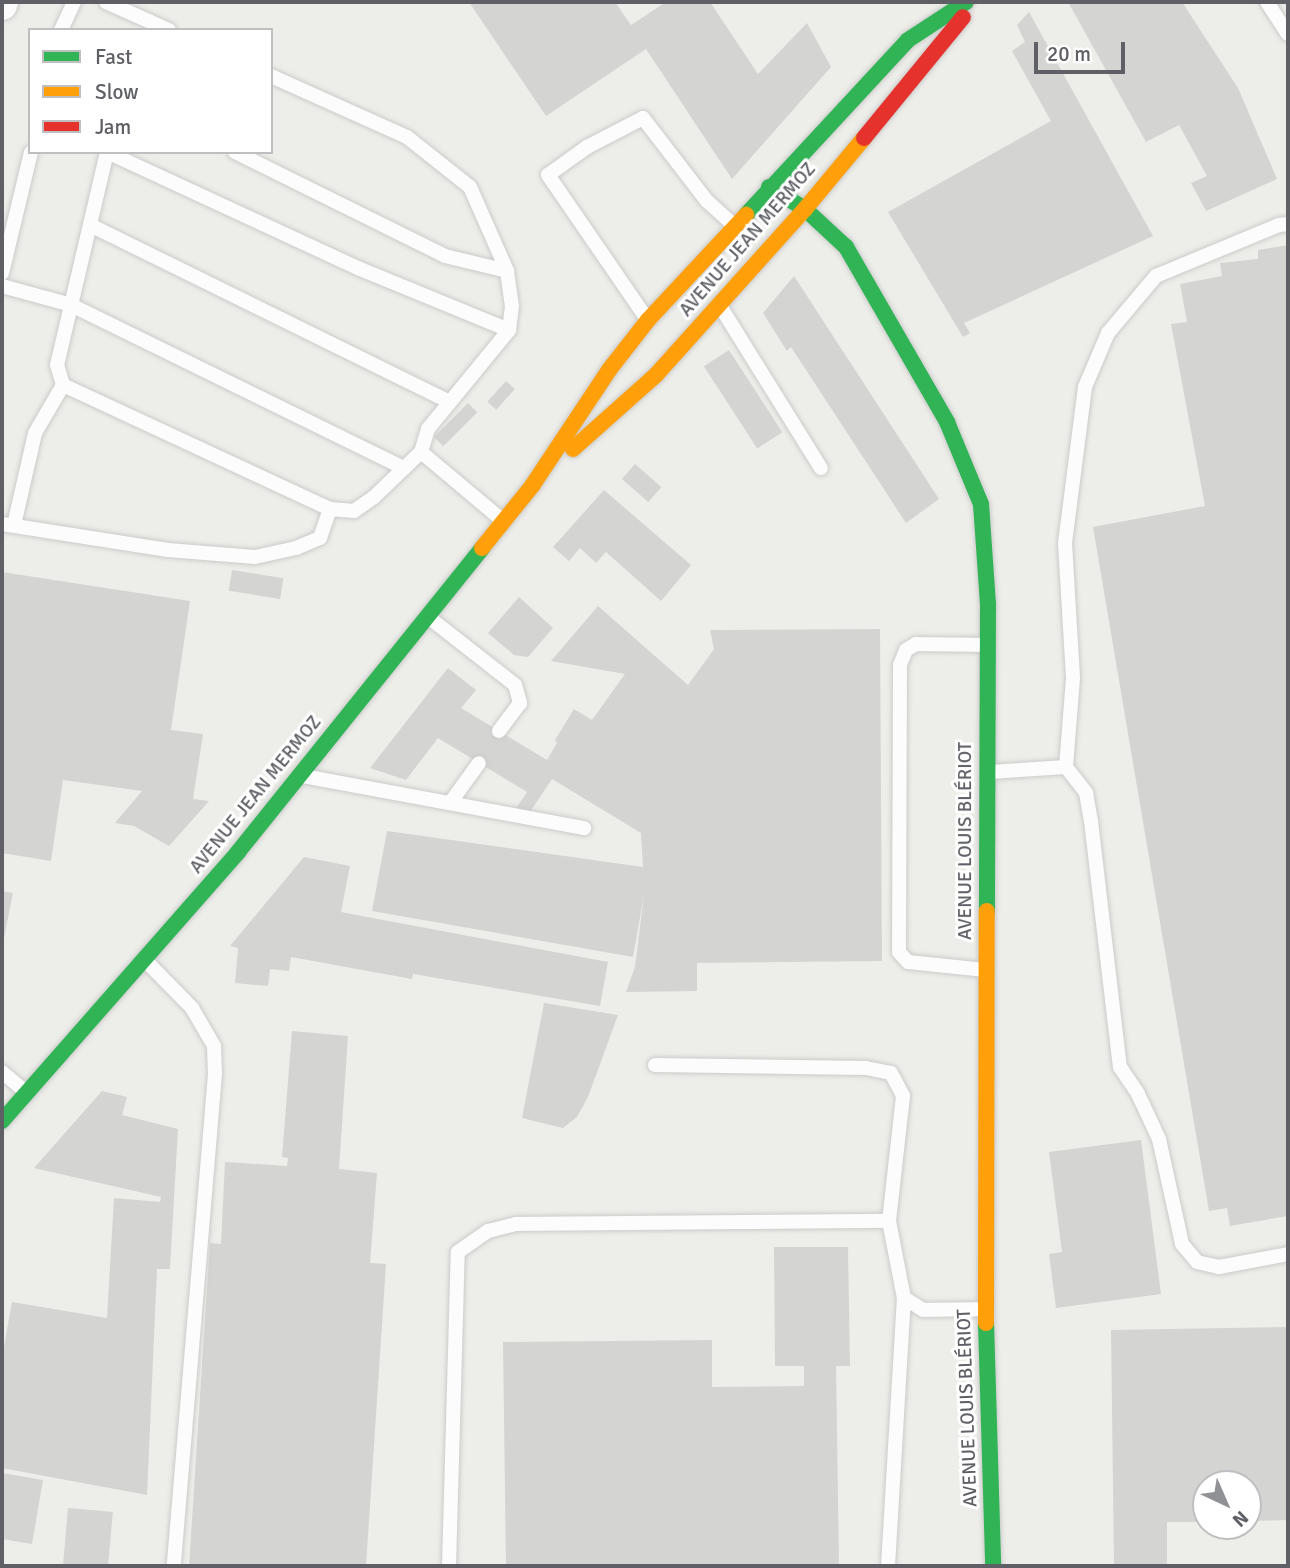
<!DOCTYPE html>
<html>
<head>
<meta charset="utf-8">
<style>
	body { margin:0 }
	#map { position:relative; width:1290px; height:1568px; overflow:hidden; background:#edede9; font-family:Signika,sans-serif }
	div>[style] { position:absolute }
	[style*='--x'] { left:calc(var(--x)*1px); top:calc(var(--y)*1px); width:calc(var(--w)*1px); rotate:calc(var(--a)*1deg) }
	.building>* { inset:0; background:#d4d4d2; transform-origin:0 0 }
	.roads { filter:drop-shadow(0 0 2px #cbcbcb) drop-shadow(0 0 2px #cbcbcb) }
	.lane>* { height:14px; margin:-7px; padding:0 7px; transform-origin:7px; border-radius:7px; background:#fcfcfc }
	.street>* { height:30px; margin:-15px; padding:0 15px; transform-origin:15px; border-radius:15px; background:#fcfcfc }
	.fast>* { height:16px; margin:-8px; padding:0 8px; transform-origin:8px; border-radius:8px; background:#30b455 }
	.slow>* { height:16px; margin:-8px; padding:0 8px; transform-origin:8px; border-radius:8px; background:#ff9f0a }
	.jam>* { height:16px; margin:-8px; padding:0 8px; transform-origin:8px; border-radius:8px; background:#e5322d }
	span { translate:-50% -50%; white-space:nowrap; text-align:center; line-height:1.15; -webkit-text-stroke:6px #fff; paint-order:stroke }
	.street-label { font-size:19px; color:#5e6066 }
	.frame { position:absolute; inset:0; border:4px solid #5e6066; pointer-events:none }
	.legend { position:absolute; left:28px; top:28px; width:245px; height:126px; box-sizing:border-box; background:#fff; border:2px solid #bfbfc2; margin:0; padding:9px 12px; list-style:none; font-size:21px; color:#5e6066 }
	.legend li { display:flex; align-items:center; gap:14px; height:35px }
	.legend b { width:35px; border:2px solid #bfbfc2 }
	.north { position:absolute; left:1192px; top:1470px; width:70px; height:70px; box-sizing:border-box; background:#fff; border:2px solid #bfbfc2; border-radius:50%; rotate:136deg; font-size:19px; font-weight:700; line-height:28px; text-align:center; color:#5e6066 }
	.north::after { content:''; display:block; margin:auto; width:24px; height:32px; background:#909194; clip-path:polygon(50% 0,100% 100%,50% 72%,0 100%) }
	.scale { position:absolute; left:1034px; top:42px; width:91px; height:32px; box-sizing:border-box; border:4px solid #5e6066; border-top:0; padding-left:9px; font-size:21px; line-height:24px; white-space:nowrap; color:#5e6066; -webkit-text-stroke:5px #fff; paint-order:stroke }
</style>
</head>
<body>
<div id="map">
	<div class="building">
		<div style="clip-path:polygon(469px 2px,615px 2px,631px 25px,666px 2px,710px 2px,758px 74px,807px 23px,831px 67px,732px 179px,646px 49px,546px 116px)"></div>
		<div style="clip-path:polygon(1068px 2px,1182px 2px,1238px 88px,1277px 179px,1206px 211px,1191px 183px,1207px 176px,1179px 125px,1146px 142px)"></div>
		<div style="clip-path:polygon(1029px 12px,1153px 236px,964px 323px,970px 333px,963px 337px,888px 212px,1051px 121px,1012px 51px,1025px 42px,1017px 25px)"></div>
		<div style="clip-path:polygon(1288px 245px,1288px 1216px,1230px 1226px,1227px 1208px,1209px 1211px,1093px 527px,1205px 506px,1171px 324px,1187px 322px,1180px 284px,1222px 276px,1220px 263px,1258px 259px,1258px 250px)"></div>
		<div style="clip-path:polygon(794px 276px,939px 499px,906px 523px,791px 347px,787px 351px,763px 313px)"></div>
		<div style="left:729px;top:350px;width:98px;height:30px;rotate:57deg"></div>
		<div style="left:506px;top:381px;width:12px;height:28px;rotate:42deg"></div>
		<div style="left:468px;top:403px;width:13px;height:48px;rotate:45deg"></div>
		<div style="left:635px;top:464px;width:35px;height:20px;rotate:41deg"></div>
		<div style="clip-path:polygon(604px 490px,691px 565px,661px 601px,606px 552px,596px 563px,580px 548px,569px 561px,553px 547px)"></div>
		<div style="left:232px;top:570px;width:52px;height:21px;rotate:9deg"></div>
		<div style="clip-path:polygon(2px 572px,190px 601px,171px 730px,203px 734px,193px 799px,209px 801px,169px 846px,134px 826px,115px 823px,142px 791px,63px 780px,51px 861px,2px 853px)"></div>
		<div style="clip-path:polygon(519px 597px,553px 628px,528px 657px,514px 655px,488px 633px)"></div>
		<div style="clip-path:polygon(598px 606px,688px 685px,714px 649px,710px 630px,880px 629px,882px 961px,697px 963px,697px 991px,626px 992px,635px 967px,644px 895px,633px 957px,372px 911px,387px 831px,643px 867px,641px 833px,552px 779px,530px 812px,515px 810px,527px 792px,438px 738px,406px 780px,370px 768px,448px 668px,476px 690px,461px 708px,547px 760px,557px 743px,555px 740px,574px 709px,592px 720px,625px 674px,551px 661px)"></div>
		<div style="clip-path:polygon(304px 857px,350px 866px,341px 912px,608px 962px,600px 1006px,413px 974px,412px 979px,291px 957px,289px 971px,270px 969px,268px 986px,235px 983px,238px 948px,230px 946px)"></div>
		<div style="clip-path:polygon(2px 891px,13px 893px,3px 943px,2px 943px)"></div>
		<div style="clip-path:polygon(544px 1003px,618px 1015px,588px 1097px,577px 1117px,563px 1128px,522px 1118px)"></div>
		<div style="clip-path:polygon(292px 1031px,348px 1036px,339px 1169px,377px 1173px,370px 1263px,386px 1264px,366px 1566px,189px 1566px,210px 1243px,221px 1244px,225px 1162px,287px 1166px,288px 1158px,282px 1157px)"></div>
		<div style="clip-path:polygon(102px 1091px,127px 1097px,122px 1115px,178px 1129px,170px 1269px,157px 1269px,147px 1495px,2px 1468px,2px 1358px,12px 1302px,107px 1318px,114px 1198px,160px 1202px,161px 1197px,34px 1168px)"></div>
		<div style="clip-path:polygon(1141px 1140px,1161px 1294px,1056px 1308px,1049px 1254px,1062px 1252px,1049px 1152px)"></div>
		<div style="clip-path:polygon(774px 1247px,848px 1247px,850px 1366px,836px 1366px,839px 1566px,506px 1566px,503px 1342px,712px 1340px,712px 1387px,804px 1386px,804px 1366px,775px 1366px)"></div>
		<div style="clip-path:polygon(1288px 1327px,1288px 1520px,1248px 1521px,1248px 1484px,1206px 1484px,1206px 1522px,1167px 1522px,1167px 1566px,1114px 1566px,1111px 1330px)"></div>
		<div style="clip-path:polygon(2px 1473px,43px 1480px,32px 1544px,2px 1539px)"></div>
		<div style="left:68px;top:1508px;width:45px;height:58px;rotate:5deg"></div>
	</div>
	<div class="roads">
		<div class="lane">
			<div style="--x:106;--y:2;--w:69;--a:24"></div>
			<div style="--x:1267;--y:2;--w:38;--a:57"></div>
			<div style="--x:61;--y:30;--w:31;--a:-65"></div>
			<div style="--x:271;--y:76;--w:149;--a:24.2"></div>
			<div style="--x:407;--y:137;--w:80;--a:38.4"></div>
			<div style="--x:470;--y:187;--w:92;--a:66.2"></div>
			<div style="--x:507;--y:271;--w:35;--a:82"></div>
			<div style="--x:512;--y:306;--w:24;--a:97"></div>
			<div style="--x:509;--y:330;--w:128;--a:129.3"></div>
			<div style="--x:428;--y:429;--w:24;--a:107"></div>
			<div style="--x:421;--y:452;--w:106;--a:40"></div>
			<div style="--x:107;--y:152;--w:219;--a:103.2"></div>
			<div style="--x:57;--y:365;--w:21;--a:73"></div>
			<div style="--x:63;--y:385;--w:294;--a:24.9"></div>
			<div style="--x:330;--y:509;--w:24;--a:5"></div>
			<div style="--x:354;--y:511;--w:24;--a:-35"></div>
			<div style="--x:374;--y:497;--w:65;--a:-43.8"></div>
			<div style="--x:107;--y:152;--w:279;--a:24.8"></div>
			<div style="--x:360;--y:269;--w:161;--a:22.3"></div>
			<div style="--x:235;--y:152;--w:234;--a:26.3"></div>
			<div style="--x:445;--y:256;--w:64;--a:13.6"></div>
			<div style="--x:1288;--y:224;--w:9;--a:174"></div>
			<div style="--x:1279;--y:225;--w:133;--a:157.5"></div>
			<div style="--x:1156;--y:276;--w:75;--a:130.1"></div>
			<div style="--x:1108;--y:333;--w:59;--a:113.1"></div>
			<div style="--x:1085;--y:387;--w:157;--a:97.3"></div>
			<div style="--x:1065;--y:543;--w:135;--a:86.6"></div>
			<div style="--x:1073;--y:678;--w:89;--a:94.5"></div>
			<div style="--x:1066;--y:767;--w:33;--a:52"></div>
			<div style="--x:1086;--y:793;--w:28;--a:80"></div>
			<div style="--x:1091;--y:821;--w:248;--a:83.3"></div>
			<div style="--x:1120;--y:1067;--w:32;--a:56"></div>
			<div style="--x:1138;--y:1094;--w:50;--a:65"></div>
			<div style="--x:1159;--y:1139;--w:107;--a:77.6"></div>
			<div style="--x:1182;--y:1244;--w:23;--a:50"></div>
			<div style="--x:1197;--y:1262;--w:23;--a:13"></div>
			<div style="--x:1219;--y:1267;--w:70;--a:-10.7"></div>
			<div style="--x:90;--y:225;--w:401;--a:26.2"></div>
			<div style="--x:2;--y:273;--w:124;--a:-76.5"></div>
			<div style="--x:2;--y:286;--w:72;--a:15.4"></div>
			<div style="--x:71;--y:305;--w:371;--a:26.1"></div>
			<div style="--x:720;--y:306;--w:191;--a:58.1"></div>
			<div style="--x:647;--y:319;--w:175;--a:-124.5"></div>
			<div style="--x:548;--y:175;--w:48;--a:-35.7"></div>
			<div style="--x:587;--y:147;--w:63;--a:-27.4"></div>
			<div style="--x:643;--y:118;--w:105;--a:52.4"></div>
			<div style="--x:707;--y:201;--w:36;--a:42"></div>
			<div style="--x:2;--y:524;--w:168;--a:8.9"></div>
			<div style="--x:168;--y:550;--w:87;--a:4.6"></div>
			<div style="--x:255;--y:557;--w:42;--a:-12.4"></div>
			<div style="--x:296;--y:548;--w:26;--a:-23"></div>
			<div style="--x:320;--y:538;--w:31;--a:-71"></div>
			<div style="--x:14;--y:525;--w:94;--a:-77.1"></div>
			<div style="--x:35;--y:433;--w:56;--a:-59.7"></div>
			<div style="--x:427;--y:616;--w:112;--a:38.1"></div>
			<div style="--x:515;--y:685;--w:19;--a:74"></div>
			<div style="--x:520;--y:703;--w:35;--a:127"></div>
			<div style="--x:990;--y:772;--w:76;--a:-3.8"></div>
			<div style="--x:303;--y:776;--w:286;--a:10.5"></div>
			<div style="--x:450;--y:803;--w:49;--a:-54.1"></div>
			<div style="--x:146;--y:961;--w:66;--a:45.6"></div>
			<div style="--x:192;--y:1008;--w:44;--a:59.9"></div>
			<div style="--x:214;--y:1046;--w:28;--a:88"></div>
			<div style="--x:215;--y:1074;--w:494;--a:94.8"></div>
			<div style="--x:985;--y:970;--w:77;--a:-174.1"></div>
			<div style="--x:908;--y:962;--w:13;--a:-132"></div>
			<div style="--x:899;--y:952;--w:287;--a:-89.8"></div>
			<div style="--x:900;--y:665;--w:16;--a:-68"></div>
			<div style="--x:906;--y:650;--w:12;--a:-31"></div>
			<div style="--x:916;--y:644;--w:70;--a:0.8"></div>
			<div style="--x:655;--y:1065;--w:211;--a:0.8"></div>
			<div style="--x:866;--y:1068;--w:25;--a:11"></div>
			<div style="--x:891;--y:1073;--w:26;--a:62"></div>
			<div style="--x:903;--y:1096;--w:126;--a:96.4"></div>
			<div style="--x:889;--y:1221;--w:78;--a:79"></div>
			<div style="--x:904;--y:1298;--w:22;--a:32"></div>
			<div style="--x:923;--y:1310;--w:61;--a:-0.9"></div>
			<div style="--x:2;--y:1072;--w:31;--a:40"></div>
			<div style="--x:449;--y:1566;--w:314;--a:-88.4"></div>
			<div style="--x:458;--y:1252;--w:37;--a:-35"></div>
			<div style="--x:488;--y:1231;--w:29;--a:-14"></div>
			<div style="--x:516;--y:1224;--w:373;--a:-0.5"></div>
			<div style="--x:888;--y:1566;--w:268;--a:-86.6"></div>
		</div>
		<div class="street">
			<div style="--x:2;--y:5;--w:3;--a:-72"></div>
		</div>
		<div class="fast">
			<div style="--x:769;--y:187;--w:42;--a:31.4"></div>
			<div style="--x:805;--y:209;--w:56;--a:42.8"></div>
			<div style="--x:846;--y:247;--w:202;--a:60"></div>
			<div style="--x:947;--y:422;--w:89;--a:67.5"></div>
			<div style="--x:981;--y:504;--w:100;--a:86"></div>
			<div style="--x:988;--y:604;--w:307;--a:90.2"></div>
			<div style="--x:746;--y:215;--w:238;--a:-47.2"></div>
			<div style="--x:908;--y:40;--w:69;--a:-33.2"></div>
			<div style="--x:2;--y:1121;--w:358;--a:-48.7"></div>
			<div style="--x:238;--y:852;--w:390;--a:-51.2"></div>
			<div style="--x:986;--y:1323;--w:243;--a:88.3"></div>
		</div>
		<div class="slow">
			<div style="--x:573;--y:449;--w:111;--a:-41.7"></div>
			<div style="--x:656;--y:375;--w:223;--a:-48.1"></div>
			<div style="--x:805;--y:209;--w:92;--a:-50.3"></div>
			<div style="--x:482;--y:548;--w:80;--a:-51.1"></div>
			<div style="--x:532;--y:486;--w:139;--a:-56.4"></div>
			<div style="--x:609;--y:370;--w:63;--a:-52"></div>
			<div style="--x:648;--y:320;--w:144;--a:-47"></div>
			<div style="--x:986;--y:1323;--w:412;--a:-89.9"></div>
		</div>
		<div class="jam">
			<div style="--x:864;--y:138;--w:156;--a:-50.7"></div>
		</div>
	</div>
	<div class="street-label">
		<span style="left:748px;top:240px;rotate:-49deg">AVENUE JEAN MERMOZ</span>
		<span style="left:256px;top:795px;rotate:-51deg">AVENUE JEAN MERMOZ</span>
		<span style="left:966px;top:841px;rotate:-90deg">AVENUE LOUIS BLÉRIOT</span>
		<span style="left:968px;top:1408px;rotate:-92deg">AVENUE LOUIS BLÉRIOT</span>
	</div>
	<div class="frame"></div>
	<ul class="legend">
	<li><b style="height:9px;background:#30b455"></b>Fast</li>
	<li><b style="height:9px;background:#ff9f0a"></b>Slow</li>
	<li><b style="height:9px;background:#e5322d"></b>Jam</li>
	</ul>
	<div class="north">N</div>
	<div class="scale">20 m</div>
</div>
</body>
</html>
